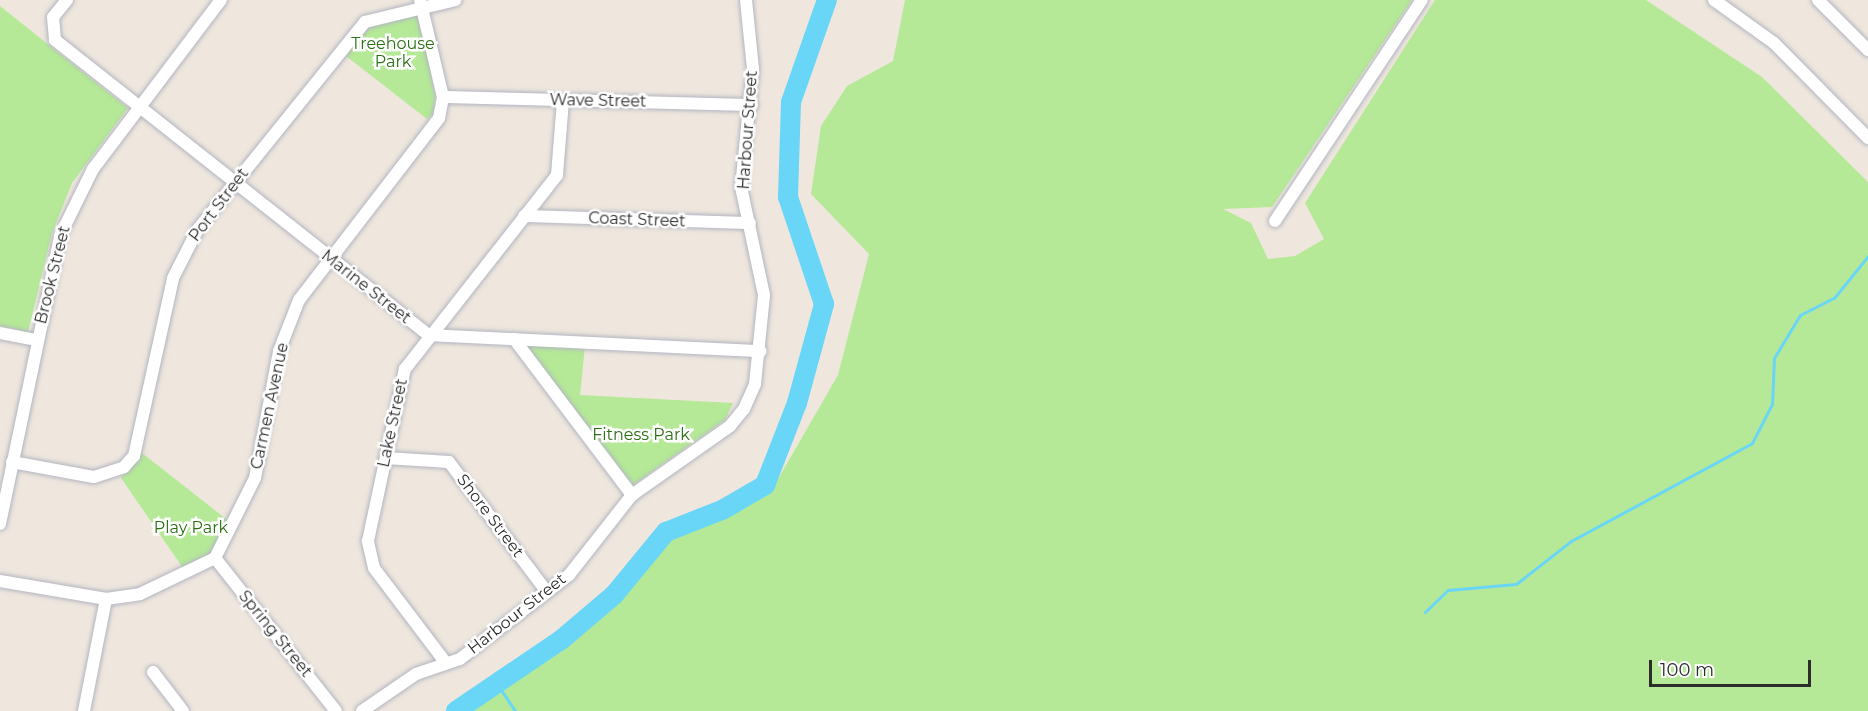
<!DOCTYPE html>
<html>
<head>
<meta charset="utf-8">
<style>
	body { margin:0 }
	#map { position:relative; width:1868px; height:711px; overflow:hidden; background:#efe7de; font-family:Montserrat,sans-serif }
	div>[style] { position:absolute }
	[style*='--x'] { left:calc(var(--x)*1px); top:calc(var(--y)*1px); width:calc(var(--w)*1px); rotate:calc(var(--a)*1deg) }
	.green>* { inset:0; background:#b5e997 }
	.stream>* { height:3px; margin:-1.5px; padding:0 1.5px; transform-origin:1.5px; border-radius:1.5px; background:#6ad6f7 }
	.river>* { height:20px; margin:-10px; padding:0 10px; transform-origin:10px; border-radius:10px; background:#6ad6f7 }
	.roads { filter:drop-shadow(0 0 2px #b2b5c1) drop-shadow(0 0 2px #b2b5c1) }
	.minor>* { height:12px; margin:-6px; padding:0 6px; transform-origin:6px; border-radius:6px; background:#fff }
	span { translate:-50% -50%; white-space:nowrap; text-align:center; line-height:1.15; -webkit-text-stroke:5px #fff; paint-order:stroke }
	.park-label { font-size:16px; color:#2b7015 }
	.street-label { font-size:16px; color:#2c2c2c }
	.scale { position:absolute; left:1649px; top:660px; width:162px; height:27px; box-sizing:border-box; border:3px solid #2c2c2c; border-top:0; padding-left:8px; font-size:18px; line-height:21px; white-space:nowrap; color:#2c2c2c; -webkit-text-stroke:4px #fff; paint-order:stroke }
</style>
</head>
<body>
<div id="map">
	<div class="green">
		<div style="clip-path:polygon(905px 0,1412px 0,1272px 207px,1223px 209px,1251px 223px,1268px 259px,1295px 256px,1324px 239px,1305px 203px,1435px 0,1646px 0,1762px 77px,1868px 182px,1868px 711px,455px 711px,561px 640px,614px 595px,666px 532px,724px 509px,778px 479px,838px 375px,869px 254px,811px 194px,821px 126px,847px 86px,893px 61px)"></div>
		<div style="clip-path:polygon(0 6px,128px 108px,72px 183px,52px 233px,28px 332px,0 326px)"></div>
		<div style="clip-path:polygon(419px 14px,435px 95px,434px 113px,427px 119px,346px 56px,368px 28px)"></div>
		<div style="clip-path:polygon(520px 342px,585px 346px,580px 395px,733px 403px,725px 420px,633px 485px)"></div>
		<div style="clip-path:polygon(142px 453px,230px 522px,212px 552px,183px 568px,121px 478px)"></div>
	</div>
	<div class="stream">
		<div style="--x:1425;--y:612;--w:32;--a:-44"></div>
		<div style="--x:1448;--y:590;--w:68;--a:-5"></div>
		<div style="--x:1516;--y:584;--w:70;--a:-38"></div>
		<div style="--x:1571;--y:541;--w:206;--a:-28.4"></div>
		<div style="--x:1752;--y:443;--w:44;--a:-62.9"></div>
		<div style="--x:1772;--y:404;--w:46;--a:-87.5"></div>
		<div style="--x:1774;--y:358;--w:50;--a:-58.8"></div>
		<div style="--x:1800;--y:315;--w:38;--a:-27"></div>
		<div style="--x:1834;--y:298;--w:54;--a:-51"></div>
		<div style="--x:497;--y:684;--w:32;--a:56"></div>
	</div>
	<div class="river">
		<div style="--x:456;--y:711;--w:127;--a:-34.1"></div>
		<div style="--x:561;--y:640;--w:70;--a:-40.3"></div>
		<div style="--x:614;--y:595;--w:82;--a:-50.5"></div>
		<div style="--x:666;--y:532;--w:62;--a:-21.6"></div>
		<div style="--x:724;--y:509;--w:48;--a:-30.3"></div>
		<div style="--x:765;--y:485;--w:88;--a:-68.7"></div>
		<div style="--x:797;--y:403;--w:103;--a:-74.7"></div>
		<div style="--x:824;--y:304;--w:113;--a:-108.6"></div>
		<div style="--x:788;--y:197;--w:95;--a:-88.2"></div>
		<div style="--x:791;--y:102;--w:108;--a:-70.6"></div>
	</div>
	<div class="roads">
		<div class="minor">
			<div style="--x:67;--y:0;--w:22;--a:129"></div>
			<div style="--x:53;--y:17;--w:23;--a:85"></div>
			<div style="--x:55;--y:40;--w:476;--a:38.3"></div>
			<div style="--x:428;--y:335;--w:333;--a:2.8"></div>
			<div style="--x:1714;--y:0;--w:74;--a:35.6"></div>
			<div style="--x:1774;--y:43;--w:134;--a:45.3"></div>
			<div style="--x:1818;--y:0;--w:71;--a:45"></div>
			<div style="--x:443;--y:97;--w:309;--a:1.5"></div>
			<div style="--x:524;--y:216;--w:226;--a:1.8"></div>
			<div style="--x:1275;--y:221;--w:265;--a:-56.4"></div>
			<div style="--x:0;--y:333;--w:38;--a:11"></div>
			<div style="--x:514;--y:339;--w:196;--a:52.9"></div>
			<div style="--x:386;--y:458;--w:63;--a:3.6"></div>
			<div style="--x:449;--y:462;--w:163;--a:53"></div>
			<div style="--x:12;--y:462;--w:83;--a:10.4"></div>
			<div style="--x:94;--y:477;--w:32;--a:-18"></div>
			<div style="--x:124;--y:467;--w:15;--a:-48"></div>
			<div style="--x:134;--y:456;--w:182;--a:-77.6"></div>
			<div style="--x:173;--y:278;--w:55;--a:-63"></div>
			<div style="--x:198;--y:229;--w:266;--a:-51.1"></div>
			<div style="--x:365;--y:22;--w:93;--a:-13.7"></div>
			<div style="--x:0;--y:524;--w:294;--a:-78.2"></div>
			<div style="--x:60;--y:236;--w:75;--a:-63.8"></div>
			<div style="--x:93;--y:169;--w:212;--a:-52.9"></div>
			<div style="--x:215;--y:558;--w:195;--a:51.7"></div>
			<div style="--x:0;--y:581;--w:108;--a:9.6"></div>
			<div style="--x:106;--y:599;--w:34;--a:-8"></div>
			<div style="--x:140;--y:594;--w:83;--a:-25.6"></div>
			<div style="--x:215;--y:558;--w:89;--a:-63.4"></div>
			<div style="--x:255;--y:478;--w:129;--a:-79.3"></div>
			<div style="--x:279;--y:351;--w:55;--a:-68.6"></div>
			<div style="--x:299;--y:300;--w:230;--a:-52.4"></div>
			<div style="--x:439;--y:118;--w:21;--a:-79"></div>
			<div style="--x:443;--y:97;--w:100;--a:-103.3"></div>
			<div style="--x:446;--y:663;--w:119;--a:-127.2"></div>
			<div style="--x:374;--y:568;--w:28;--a:-103"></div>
			<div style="--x:368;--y:541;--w:176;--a:-77.9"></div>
			<div style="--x:405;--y:369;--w:246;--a:-51.9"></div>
			<div style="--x:557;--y:175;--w:75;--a:-85.4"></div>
			<div style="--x:153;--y:672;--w:49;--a:52.4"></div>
			<div style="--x:84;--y:711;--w:114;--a:-78.9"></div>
			<div style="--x:362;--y:711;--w:65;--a:-34.4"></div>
			<div style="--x:416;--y:674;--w:46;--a:-18.8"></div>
			<div style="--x:460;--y:659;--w:138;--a:-37.6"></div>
			<div style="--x:569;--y:575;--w:102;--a:-51.8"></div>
			<div style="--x:632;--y:495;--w:120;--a:-35.1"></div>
			<div style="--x:730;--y:426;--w:22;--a:-51"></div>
			<div style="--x:744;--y:409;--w:27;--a:-66"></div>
			<div style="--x:755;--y:384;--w:89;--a:-84.2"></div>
			<div style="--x:764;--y:295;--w:110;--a:-102"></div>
			<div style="--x:741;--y:187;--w:119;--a:-84.2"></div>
			<div style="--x:753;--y:69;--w:69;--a:-95.8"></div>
		</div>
	</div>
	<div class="park-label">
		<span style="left:393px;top:53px">Treehouse<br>Park</span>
		<span style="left:641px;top:435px">Fitness Park</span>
		<span style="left:191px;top:528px">Play Park</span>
	</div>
	<div class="street-label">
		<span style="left:598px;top:101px;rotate:1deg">Wave Street</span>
		<span style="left:748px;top:130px;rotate:-86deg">Harbour Street</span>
		<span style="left:219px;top:205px;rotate:-53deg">Port Street</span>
		<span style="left:637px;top:220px;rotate:2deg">Coast Street</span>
		<span style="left:53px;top:275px;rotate:-76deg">Brook Street</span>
		<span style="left:366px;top:287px;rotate:38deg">Marine Street</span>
		<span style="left:270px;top:406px;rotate:-78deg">Carmen Avenue</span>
		<span style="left:393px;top:423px;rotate:-78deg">Lake Street</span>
		<span style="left:490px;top:516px;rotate:53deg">Shore Street</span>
		<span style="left:517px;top:614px;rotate:-38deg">Harbour Street</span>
		<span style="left:275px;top:634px;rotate:51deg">Spring Street</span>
	</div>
	<div class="scale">100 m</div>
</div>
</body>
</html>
